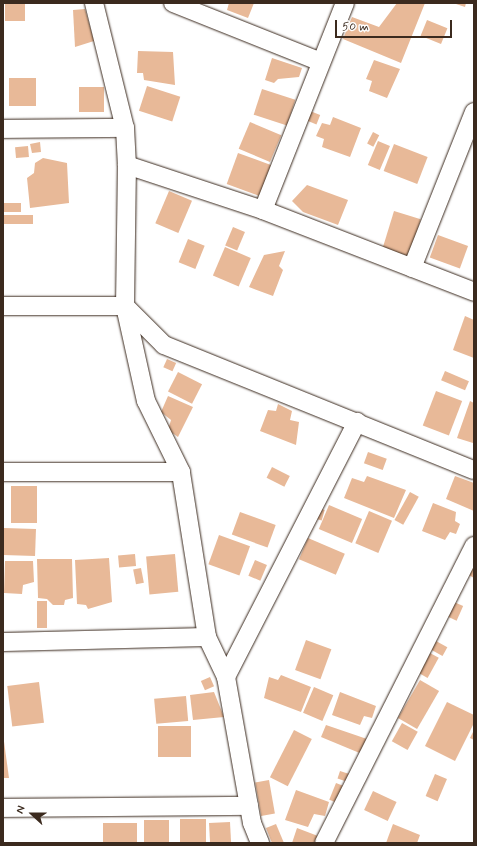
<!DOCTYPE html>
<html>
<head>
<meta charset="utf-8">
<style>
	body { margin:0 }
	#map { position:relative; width:477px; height:846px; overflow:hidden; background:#fff; font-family:Mynerve,sans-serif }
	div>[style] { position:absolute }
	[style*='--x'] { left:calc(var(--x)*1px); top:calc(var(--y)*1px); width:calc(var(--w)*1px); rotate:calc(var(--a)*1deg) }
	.building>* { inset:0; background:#e8b998; transform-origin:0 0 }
	.roads { filter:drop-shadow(0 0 1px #3b2a1e) drop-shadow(0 0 1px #3b2a1e) }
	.street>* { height:18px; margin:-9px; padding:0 9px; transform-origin:9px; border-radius:9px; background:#fff }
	span { translate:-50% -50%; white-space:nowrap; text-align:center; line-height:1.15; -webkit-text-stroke:3px #fff; paint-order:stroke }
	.frame { position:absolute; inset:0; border:4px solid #3b2a1e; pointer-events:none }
	.north { position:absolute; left:12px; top:794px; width:40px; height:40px; -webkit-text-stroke:3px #fff; paint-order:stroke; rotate:291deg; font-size:11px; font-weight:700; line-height:16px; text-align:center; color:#3b2a1e }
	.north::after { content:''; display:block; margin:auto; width:14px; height:18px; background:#3b2a1e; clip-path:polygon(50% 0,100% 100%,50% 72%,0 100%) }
	.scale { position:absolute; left:335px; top:20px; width:117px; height:18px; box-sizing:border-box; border:2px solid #3b2a1e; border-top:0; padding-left:5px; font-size:12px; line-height:14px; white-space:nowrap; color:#3b2a1e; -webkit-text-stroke:3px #fff; paint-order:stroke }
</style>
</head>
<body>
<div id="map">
	<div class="building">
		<div style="left:5px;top:3px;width:20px;height:18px"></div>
		<div style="clip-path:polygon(229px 3px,254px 3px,248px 18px,227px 10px)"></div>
		<div style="clip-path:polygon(397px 3px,425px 3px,401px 63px,343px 39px,352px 17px,379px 27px)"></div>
		<div style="clip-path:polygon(453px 3px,466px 3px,465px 7px)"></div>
		<div style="clip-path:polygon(85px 9px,94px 41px,75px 47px,73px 10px)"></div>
		<div style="left:427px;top:20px;width:22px;height:17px;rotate:22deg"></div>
		<div style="clip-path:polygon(138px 51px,173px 52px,175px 85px,144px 80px,143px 73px,137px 73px)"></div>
		<div style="clip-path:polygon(272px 58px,302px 68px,299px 77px,278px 79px,274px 83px,265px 80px)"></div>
		<div style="clip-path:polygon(374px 60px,400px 69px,387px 98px,369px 91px,372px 81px,366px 79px)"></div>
		<div style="left:9px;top:78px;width:27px;height:28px"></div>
		<div style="left:147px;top:86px;width:35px;height:26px;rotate:18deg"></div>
		<div style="left:104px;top:87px;width:25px;height:25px;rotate:90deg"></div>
		<div style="left:262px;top:89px;width:35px;height:27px;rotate:18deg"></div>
		<div style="left:310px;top:111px;width:11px;height:10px;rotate:22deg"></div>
		<div style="clip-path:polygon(333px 117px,361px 128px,350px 157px,322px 147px,324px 139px,316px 136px,322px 123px,330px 125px)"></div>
		<div style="left:250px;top:122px;width:34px;height:29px;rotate:23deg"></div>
		<div style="left:373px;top:132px;width:7px;height:13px;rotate:27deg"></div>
		<div style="left:378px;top:141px;width:13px;height:26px;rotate:23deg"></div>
		<div style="clip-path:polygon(40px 142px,41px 152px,32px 153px,30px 144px)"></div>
		<div style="left:394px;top:144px;width:36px;height:29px;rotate:21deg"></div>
		<div style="left:28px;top:146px;width:11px;height:13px;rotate:85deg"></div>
		<div style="left:238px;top:153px;width:35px;height:33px;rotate:20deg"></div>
		<div style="clip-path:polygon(43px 158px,67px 163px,69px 203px,30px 208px,27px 178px,34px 173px,35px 163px)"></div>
		<div style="clip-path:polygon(307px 185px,348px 200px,338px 225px,303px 212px,292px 201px)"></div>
		<div style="left:169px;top:191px;width:25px;height:35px;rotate:23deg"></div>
		<div style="left:3px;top:203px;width:18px;height:9px"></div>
		<div style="left:394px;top:211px;width:28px;height:39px;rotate:17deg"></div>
		<div style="left:3px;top:215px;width:30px;height:9px"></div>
		<div style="left:233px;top:227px;width:13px;height:20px;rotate:23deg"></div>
		<div style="left:438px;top:235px;width:32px;height:24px;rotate:20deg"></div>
		<div style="left:188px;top:239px;width:18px;height:25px;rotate:22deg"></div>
		<div style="left:225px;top:247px;width:28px;height:31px;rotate:23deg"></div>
		<div style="clip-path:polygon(285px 251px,279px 266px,283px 270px,273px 296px,249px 287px,264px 255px)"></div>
		<div style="clip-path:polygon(465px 316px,474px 320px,474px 358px,453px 350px)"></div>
		<div style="left:167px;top:359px;width:10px;height:9px;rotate:24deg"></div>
		<div style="left:445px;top:371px;width:26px;height:10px;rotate:23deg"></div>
		<div style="left:178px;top:372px;width:27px;height:22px;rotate:27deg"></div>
		<div style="left:436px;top:391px;width:28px;height:37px;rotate:21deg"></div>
		<div style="clip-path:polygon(168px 396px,193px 407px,178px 437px,168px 430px,171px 420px,161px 412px)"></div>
		<div style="clip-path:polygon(470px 401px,474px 403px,473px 443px,457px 438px)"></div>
		<div style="clip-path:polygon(278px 404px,292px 411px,290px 420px,299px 422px,296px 445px,260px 431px,268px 410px,276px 411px)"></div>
		<div style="left:368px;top:452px;width:20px;height:12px;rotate:20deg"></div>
		<div style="left:272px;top:467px;width:20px;height:12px;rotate:27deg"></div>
		<div style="clip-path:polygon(367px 476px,406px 490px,394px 518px,344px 498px,352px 478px,364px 482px)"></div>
		<div style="clip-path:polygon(455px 476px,474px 483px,474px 511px,446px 499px)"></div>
		<div style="left:11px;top:486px;width:26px;height:37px"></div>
		<div style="left:410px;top:492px;width:10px;height:32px;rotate:29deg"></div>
		<div style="clip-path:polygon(433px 503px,456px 512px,455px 521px,460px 524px,456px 534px,450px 532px,445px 540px,422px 531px)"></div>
		<div style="left:329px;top:505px;width:36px;height:26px;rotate:23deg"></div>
		<div style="left:318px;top:508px;width:7px;height:11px;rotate:16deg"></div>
		<div style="left:369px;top:511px;width:25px;height:35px;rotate:23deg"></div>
		<div style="left:240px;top:512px;width:38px;height:24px;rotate:20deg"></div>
		<div style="left:4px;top:528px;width:32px;height:27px;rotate:2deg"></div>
		<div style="left:219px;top:535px;width:33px;height:31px;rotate:20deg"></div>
		<div style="left:308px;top:538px;width:40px;height:23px;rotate:23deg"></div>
		<div style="left:135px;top:554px;width:12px;height:17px;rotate:85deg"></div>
		<div style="left:175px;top:554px;width:38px;height:29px;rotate:85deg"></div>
		<div style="clip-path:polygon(109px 558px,112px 602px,88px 609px,86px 605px,77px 604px,75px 560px)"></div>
		<div style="clip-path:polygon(37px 559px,72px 559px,73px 598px,65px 600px,64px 605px,53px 605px,47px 599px,38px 598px)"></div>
		<div style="left:255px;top:560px;width:13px;height:17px;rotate:23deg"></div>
		<div style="clip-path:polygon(5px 561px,33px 561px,34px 582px,23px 585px,22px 594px,4px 593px)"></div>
		<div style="clip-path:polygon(474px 561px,474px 578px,467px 574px)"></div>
		<div style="left:141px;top:568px;width:15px;height:8px;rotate:79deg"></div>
		<div style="left:37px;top:601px;width:10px;height:27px"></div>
		<div style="left:454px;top:602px;width:10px;height:16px;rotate:24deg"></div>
		<div style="left:306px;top:640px;width:27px;height:32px;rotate:20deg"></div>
		<div style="left:436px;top:641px;width:13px;height:10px;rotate:29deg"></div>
		<div style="left:430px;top:653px;width:10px;height:23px;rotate:29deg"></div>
		<div style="clip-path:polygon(281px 675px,311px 687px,301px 712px,264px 698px,269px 677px,278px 680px)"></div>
		<div style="left:210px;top:677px;width:10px;height:10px;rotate:66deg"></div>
		<div style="left:420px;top:680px;width:22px;height:44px;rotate:30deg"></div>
		<div style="left:39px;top:682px;width:41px;height:32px;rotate:83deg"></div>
		<div style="left:314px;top:687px;width:21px;height:28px;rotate:23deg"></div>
		<div style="clip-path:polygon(214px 692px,224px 717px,193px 720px,190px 695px)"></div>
		<div style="clip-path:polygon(340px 692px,376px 706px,372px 718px,364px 716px,360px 725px,332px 715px)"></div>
		<div style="left:186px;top:696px;width:25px;height:32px;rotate:85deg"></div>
		<div style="clip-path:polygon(447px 702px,474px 715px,474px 723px,455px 761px,425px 746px)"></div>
		<div style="left:402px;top:723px;width:18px;height:21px;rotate:29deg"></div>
		<div style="clip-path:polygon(326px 725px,367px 739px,362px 754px,321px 737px)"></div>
		<div style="left:158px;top:726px;width:33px;height:31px"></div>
		<div style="left:294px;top:730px;width:20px;height:53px;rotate:27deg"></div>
		<div style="clip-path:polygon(474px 730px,474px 740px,470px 738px)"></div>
		<div style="clip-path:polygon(3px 734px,9px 778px,3px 778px)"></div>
		<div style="left:340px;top:771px;width:13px;height:8px;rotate:18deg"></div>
		<div style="left:435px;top:774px;width:13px;height:24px;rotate:23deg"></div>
		<div style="left:269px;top:780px;width:34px;height:14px;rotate:80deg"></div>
		<div style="left:336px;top:783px;width:11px;height:18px;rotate:22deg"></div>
		<div style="clip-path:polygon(296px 790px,329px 802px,325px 816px,314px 814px,308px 827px,285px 820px)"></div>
		<div style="left:373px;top:791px;width:26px;height:21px;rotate:25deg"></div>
		<div style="left:180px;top:819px;width:26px;height:24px"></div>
		<div style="left:144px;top:820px;width:25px;height:23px"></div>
		<div style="left:230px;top:822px;width:21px;height:21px;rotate:87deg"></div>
		<div style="left:103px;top:823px;width:34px;height:20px"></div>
		<div style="clip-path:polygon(276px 824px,284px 843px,272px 843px,266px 828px)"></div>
		<div style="clip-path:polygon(393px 824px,420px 835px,417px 843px,386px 843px)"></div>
		<div style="clip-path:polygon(297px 828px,318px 836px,315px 843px,292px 843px)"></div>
	</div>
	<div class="roads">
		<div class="street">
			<div style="--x:94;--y:3;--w:129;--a:76.1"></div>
			<div style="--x:125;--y:128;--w:37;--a:87"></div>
			<div style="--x:127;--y:165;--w:143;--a:18.3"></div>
			<div style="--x:263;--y:210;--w:226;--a:21.2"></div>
			<div style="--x:173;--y:3;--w:159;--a:21.7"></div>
			<div style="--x:3;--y:129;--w:122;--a:-0.5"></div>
			<div style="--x:263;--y:210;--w:223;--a:-68.4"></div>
			<div style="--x:412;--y:268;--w:168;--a:-68.3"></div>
			<div style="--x:3;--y:306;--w:122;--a:0"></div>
			<div style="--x:125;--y:306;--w:55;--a:45"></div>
			<div style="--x:164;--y:345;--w:334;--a:22"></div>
			<div style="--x:3;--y:472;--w:178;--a:0"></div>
			<div style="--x:181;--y:472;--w:79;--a:-116.2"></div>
			<div style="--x:146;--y:401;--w:97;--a:-102.5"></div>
			<div style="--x:125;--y:306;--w:141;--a:-89.2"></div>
			<div style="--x:207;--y:637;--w:44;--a:64.6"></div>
			<div style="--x:226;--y:677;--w:148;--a:79.9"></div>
			<div style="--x:252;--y:823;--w:22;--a:68"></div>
			<div style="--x:3;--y:642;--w:204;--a:-1.4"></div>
			<div style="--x:207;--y:637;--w:167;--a:-99"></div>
			<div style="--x:226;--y:677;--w:287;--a:-62.8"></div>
			<div style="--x:3;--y:808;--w:246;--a:-0.5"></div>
			<div style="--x:324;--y:843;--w:333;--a:-63.2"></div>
		</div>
	</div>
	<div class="frame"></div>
	<div class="north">N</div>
	<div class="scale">50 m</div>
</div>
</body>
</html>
